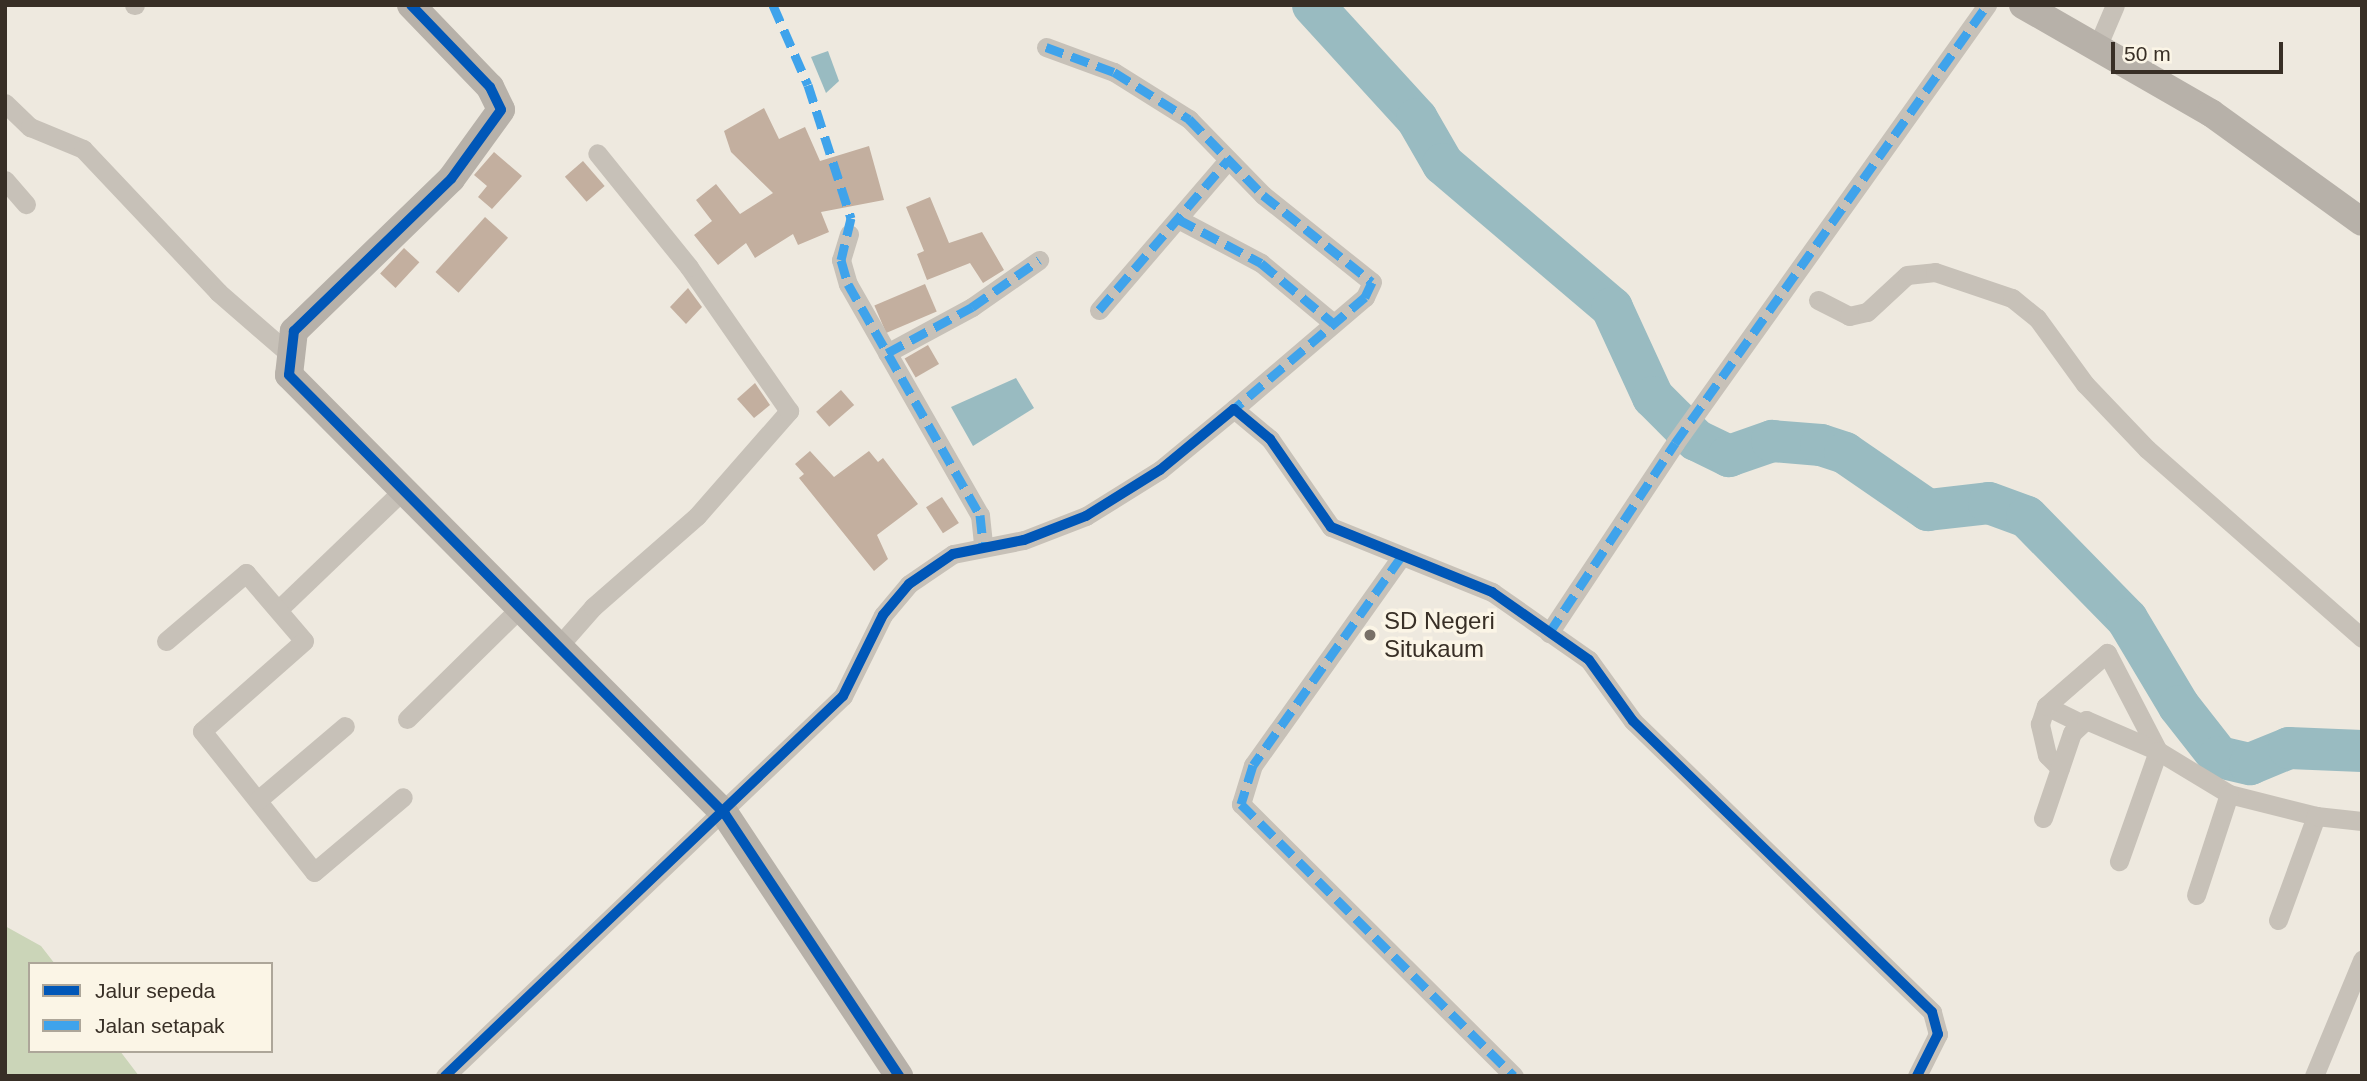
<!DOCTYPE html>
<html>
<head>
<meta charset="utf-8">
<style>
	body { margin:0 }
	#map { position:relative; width:2367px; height:1081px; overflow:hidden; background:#eee9df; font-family:Arial,sans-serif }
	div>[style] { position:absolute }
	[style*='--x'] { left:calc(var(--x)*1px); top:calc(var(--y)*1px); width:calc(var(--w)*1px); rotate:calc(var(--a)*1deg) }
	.green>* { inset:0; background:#cbd5b8 }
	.water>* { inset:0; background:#99bbc1 }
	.river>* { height:42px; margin:-21px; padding:0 21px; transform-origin:21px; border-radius:21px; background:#99bbc1 }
	.building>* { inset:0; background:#c3af9f; transform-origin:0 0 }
	.street>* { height:19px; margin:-9.5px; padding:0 9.5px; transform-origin:9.5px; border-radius:9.5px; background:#c7c1b8 }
	.secondary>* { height:28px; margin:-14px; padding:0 14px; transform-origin:14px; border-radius:14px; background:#b7b1a9 }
	.quiet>* { height:9px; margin-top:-4.5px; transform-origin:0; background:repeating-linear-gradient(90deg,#3fa3eb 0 18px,transparent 0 27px) }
	.cycleway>* { height:10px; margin:-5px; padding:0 5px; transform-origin:5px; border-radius:5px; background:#0057b8 }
	.dots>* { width:19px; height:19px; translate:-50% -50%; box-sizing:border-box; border:4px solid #fbf5e6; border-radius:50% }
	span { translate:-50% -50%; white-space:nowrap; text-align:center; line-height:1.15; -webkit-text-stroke:7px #fbf5e6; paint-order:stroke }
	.poi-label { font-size:24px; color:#382f26 }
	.left { translate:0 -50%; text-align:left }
	.frame { position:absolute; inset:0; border:7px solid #382f26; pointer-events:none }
	.legend { position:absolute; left:28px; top:962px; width:245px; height:91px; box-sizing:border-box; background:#fbf5e6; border:2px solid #ada699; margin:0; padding:9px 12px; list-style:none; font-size:21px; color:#382f26 }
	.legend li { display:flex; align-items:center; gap:14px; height:35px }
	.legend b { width:35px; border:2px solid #ada699 }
	.scale { position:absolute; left:2111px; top:42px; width:172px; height:32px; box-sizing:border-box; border:4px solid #382f26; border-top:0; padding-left:9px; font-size:21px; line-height:24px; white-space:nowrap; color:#382f26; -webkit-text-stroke:5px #fbf5e6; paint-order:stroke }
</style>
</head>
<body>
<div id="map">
	<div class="green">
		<div style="clip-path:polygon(5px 926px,41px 946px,55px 964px,30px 964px,30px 1051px,120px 1051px,139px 1076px,5px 1076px)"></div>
	</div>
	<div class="water">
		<div style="clip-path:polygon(828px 51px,839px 81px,826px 93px,811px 57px)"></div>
		<div style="clip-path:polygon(1016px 378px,1034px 408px,973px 446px,951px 407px)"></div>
	</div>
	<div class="river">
		<div style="--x:1313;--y:5;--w:154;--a:47.6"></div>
		<div style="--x:1417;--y:119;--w:52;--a:60"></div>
		<div style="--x:1443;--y:164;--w:222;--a:40.4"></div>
		<div style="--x:1612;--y:308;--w:98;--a:65.3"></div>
		<div style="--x:1653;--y:397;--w:61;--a:45"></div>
		<div style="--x:1696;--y:440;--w:37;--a:26"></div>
		<div style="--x:1729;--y:456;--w:46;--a:-19.2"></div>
		<div style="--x:1772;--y:441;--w:49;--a:4.7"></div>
		<div style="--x:1821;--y:445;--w:25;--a:18"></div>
		<div style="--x:1845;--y:453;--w:101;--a:34.5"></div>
		<div style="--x:1928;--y:510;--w:61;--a:-6.5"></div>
		<div style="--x:1989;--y:503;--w:40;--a:20.2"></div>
		<div style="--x:2027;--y:517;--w:143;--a:45.6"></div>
		<div style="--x:2127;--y:619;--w:101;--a:59.1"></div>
		<div style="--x:2179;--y:706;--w:65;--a:51.9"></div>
		<div style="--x:2219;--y:757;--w:32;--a:13"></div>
		<div style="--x:2250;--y:764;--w:42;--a:-22.3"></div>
		<div style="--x:2289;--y:748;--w:73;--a:2.4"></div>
	</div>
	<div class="building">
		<div style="clip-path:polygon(764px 108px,779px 139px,805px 127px,820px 161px,869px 146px,884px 200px,821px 212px,829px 232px,798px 245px,793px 234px,755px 258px,746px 243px,718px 265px,694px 235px,712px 221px,696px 200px,716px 184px,740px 214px,773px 193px,731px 152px,724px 131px)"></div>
		<div style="clip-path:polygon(494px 152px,522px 176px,492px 209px,478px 197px,487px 186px,474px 175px)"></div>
		<div style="left:583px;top:161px;width:33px;height:24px;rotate:49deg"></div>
		<div style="clip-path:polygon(930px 197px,949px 243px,982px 232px,1004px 270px,983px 283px,970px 263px,927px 280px,917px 254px,924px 251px,906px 207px)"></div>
		<div style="left:485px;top:217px;width:31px;height:74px;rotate:42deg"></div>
		<div style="left:404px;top:248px;width:21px;height:35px;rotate:43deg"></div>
		<div style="left:925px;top:284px;width:30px;height:55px;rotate:67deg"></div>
		<div style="clip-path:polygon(688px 288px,702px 307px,686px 324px,670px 307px)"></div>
		<div style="left:928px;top:345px;width:22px;height:27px;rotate:60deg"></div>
		<div style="clip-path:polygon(755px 383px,770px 405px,754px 418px,737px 399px)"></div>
		<div style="left:841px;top:390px;width:20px;height:33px;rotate:49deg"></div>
		<div style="clip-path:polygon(810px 451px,834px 477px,869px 451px,878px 462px,883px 458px,918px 504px,877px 535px,888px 559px,874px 571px,799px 478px,804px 474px,795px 464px)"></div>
		<div style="left:942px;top:497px;width:31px;height:19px;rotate:57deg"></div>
	</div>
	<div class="street">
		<div style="--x:134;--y:5;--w:1;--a:0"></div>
		<div style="--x:2098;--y:45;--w:43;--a:-67"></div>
		<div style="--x:1046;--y:47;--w:72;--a:20.2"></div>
		<div style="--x:1114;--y:72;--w:89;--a:32.1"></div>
		<div style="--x:1189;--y:119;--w:106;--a:45.8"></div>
		<div style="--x:1263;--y:195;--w:139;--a:38.6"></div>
		<div style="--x:1372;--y:282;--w:17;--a:115"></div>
		<div style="--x:1365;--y:297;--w:172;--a:139.5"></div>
		<div style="--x:5;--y:103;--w:35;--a:44"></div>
		<div style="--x:30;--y:127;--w:57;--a:22.5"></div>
		<div style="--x:83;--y:149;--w:197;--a:46.6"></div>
		<div style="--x:218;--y:292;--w:91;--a:41"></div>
		<div style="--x:5;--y:180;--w:32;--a:49"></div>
		<div style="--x:1178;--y:219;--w:94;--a:27.9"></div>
		<div style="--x:1261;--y:263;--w:94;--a:39.8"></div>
		<div style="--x:849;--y:234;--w:27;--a:107"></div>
		<div style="--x:841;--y:260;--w:25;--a:74"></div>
		<div style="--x:848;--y:284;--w:266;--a:60.3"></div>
		<div style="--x:980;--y:515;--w:30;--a:84"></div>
		<div style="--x:1818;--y:300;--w:35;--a:27"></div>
		<div style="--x:1849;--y:316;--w:18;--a:-13"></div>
		<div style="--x:1867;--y:312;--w:54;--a:-42.8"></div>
		<div style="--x:1907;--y:275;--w:28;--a:-6"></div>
		<div style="--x:1935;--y:272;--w:81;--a:18.7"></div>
		<div style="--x:2012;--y:298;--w:32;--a:39"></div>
		<div style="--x:2037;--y:318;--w:82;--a:54"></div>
		<div style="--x:2085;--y:384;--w:90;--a:46.4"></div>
		<div style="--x:2147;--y:449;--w:286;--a:41.3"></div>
		<div style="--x:1099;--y:310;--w:198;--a:-49.3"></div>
		<div style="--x:887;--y:353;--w:97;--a:-28.4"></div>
		<div style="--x:972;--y:307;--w:82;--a:-35"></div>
		<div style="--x:1401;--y:557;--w:255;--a:125.4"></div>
		<div style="--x:1253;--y:765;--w:41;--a:107.1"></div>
		<div style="--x:1241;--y:804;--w:385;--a:44.9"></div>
		<div style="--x:279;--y:609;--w:170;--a:-43.8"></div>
		<div style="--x:1549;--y:633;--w:228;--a:-56.4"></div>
		<div style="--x:1675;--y:443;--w:538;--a:-54.54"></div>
		<div style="--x:166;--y:641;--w:105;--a:-40.4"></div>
		<div style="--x:246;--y:573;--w:89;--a:49.5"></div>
		<div style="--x:304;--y:641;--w:136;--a:138.6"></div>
		<div style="--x:202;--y:731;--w:180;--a:51.5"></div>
		<div style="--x:314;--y:872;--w:116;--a:-40.1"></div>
		<div style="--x:557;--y:648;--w:55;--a:-48.7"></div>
		<div style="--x:593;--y:607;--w:138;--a:-41.2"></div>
		<div style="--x:697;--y:516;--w:140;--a:-48.8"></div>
		<div style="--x:789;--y:411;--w:175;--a:-124.8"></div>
		<div style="--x:689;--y:267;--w:146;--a:-128.9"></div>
		<div style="--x:2046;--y:706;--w:37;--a:26"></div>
		<div style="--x:407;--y:719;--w:156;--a:-44.5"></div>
		<div style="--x:2060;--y:768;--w:18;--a:-135"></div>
		<div style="--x:2047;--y:755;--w:32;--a:-103"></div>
		<div style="--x:2040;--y:724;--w:19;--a:-72"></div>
		<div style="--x:2046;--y:706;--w:81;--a:-41"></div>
		<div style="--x:2107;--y:653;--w:110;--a:62.5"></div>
		<div style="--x:2158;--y:751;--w:117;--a:109.5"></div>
		<div style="--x:258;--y:800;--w:114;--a:-40.4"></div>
		<div style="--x:2043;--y:818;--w:90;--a:-71.2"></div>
		<div style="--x:2072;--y:733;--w:19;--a:-43"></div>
		<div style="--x:2086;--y:720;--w:78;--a:23.3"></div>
		<div style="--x:2158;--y:751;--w:83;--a:31.2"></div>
		<div style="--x:2229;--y:794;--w:90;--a:14.2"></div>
		<div style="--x:2196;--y:895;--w:106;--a:-71.9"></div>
		<div style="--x:2278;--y:920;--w:111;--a:-69.9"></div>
		<div style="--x:2316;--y:816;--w:46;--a:6.2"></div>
		<div style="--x:445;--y:1076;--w:550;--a:-43.67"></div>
		<div style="--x:843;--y:696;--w:90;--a:-63.7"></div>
		<div style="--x:883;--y:615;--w:40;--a:-50"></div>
		<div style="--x:909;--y:584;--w:53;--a:-34.3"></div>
		<div style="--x:953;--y:554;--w:72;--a:-11.2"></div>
		<div style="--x:1024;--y:540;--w:66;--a:-21.2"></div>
		<div style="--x:1086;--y:516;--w:87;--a:-31.9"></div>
		<div style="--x:1160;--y:470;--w:96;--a:-39.5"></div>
		<div style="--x:1234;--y:409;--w:47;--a:39.8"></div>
		<div style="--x:1270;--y:439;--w:107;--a:55.3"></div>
		<div style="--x:1331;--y:527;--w:174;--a:22"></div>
		<div style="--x:1492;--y:592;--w:118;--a:35"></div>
		<div style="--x:1589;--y:660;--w:75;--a:54.2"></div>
		<div style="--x:1633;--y:721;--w:417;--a:44.2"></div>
		<div style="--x:1932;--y:1012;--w:23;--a:75"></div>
		<div style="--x:1938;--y:1034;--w:47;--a:116.6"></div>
		<div style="--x:2314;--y:1076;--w:126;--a:-67.5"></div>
	</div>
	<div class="secondary">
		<div style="--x:411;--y:5;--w:114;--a:46.1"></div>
		<div style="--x:490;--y:87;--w:25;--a:64"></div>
		<div style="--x:501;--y:110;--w:85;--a:125.9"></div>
		<div style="--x:451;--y:179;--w:219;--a:135.9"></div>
		<div style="--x:294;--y:331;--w:44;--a:96.5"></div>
		<div style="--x:289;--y:375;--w:619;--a:45.2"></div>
		<div style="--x:725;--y:814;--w:315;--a:56.4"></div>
		<div style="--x:2023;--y:5;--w:217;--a:29.9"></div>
		<div style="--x:2211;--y:113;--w:186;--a:35.8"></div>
	</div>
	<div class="quiet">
		<div style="--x:773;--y:5;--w:87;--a:66.4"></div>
		<div style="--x:808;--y:85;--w:140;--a:72.1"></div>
		<div style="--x:851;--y:218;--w:43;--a:103.4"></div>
		<div style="--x:841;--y:260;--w:25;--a:74"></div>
		<div style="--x:848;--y:284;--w:266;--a:60.3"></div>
		<div style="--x:980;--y:515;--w:30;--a:84"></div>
		<div style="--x:1046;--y:47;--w:72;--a:20.2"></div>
		<div style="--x:1114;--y:72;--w:89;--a:32.1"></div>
		<div style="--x:1189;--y:119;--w:106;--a:45.8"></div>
		<div style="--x:1263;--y:195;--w:139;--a:38.6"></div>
		<div style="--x:1372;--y:282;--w:17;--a:115"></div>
		<div style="--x:1365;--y:297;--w:172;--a:139.5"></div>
		<div style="--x:1178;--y:219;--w:94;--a:27.9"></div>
		<div style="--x:1261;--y:263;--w:94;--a:39.8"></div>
		<div style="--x:1099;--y:310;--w:198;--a:-49.3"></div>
		<div style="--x:887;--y:353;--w:97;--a:-28.4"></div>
		<div style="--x:972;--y:307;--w:82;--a:-35"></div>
		<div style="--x:1401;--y:557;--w:255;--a:125.4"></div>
		<div style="--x:1253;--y:765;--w:41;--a:107.1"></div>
		<div style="--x:1241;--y:804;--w:385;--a:44.9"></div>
		<div style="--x:1549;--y:633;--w:228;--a:-56.4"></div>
		<div style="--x:1675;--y:443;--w:538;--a:-54.54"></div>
	</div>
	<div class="cycleway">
		<div style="--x:411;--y:5;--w:114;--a:46.1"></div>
		<div style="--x:490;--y:87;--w:25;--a:64"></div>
		<div style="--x:501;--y:110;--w:85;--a:125.9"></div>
		<div style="--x:451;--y:179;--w:219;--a:135.9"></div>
		<div style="--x:294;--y:331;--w:44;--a:96.5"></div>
		<div style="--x:289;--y:375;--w:619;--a:45.2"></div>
		<div style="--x:725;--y:814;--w:315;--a:56.4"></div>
		<div style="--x:445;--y:1076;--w:550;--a:-43.67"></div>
		<div style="--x:843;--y:696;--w:90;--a:-63.7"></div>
		<div style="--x:883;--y:615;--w:40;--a:-50"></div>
		<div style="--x:909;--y:584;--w:53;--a:-34.3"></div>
		<div style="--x:953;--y:554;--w:72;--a:-11.2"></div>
		<div style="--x:1024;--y:540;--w:66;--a:-21.2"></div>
		<div style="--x:1086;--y:516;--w:87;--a:-31.9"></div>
		<div style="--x:1160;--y:470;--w:96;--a:-39.5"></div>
		<div style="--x:1234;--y:409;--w:47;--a:39.8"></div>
		<div style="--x:1270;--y:439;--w:107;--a:55.3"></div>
		<div style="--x:1331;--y:527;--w:174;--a:22"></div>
		<div style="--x:1492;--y:592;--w:118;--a:35"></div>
		<div style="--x:1589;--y:660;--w:75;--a:54.2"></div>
		<div style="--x:1633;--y:721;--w:417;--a:44.2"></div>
		<div style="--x:1932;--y:1012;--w:23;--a:75"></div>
		<div style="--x:1938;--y:1034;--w:47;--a:116.6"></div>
	</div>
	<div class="dots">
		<div style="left:1370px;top:635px;background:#787067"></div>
	</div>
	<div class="poi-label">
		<span class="left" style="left:1384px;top:635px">SD Negeri<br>Situkaum</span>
	</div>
	<div class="frame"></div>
	<ul class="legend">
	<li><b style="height:9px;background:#0057b8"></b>Jalur sepeda</li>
	<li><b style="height:9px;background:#3fa3eb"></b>Jalan setapak</li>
	</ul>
	<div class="scale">50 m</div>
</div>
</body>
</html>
